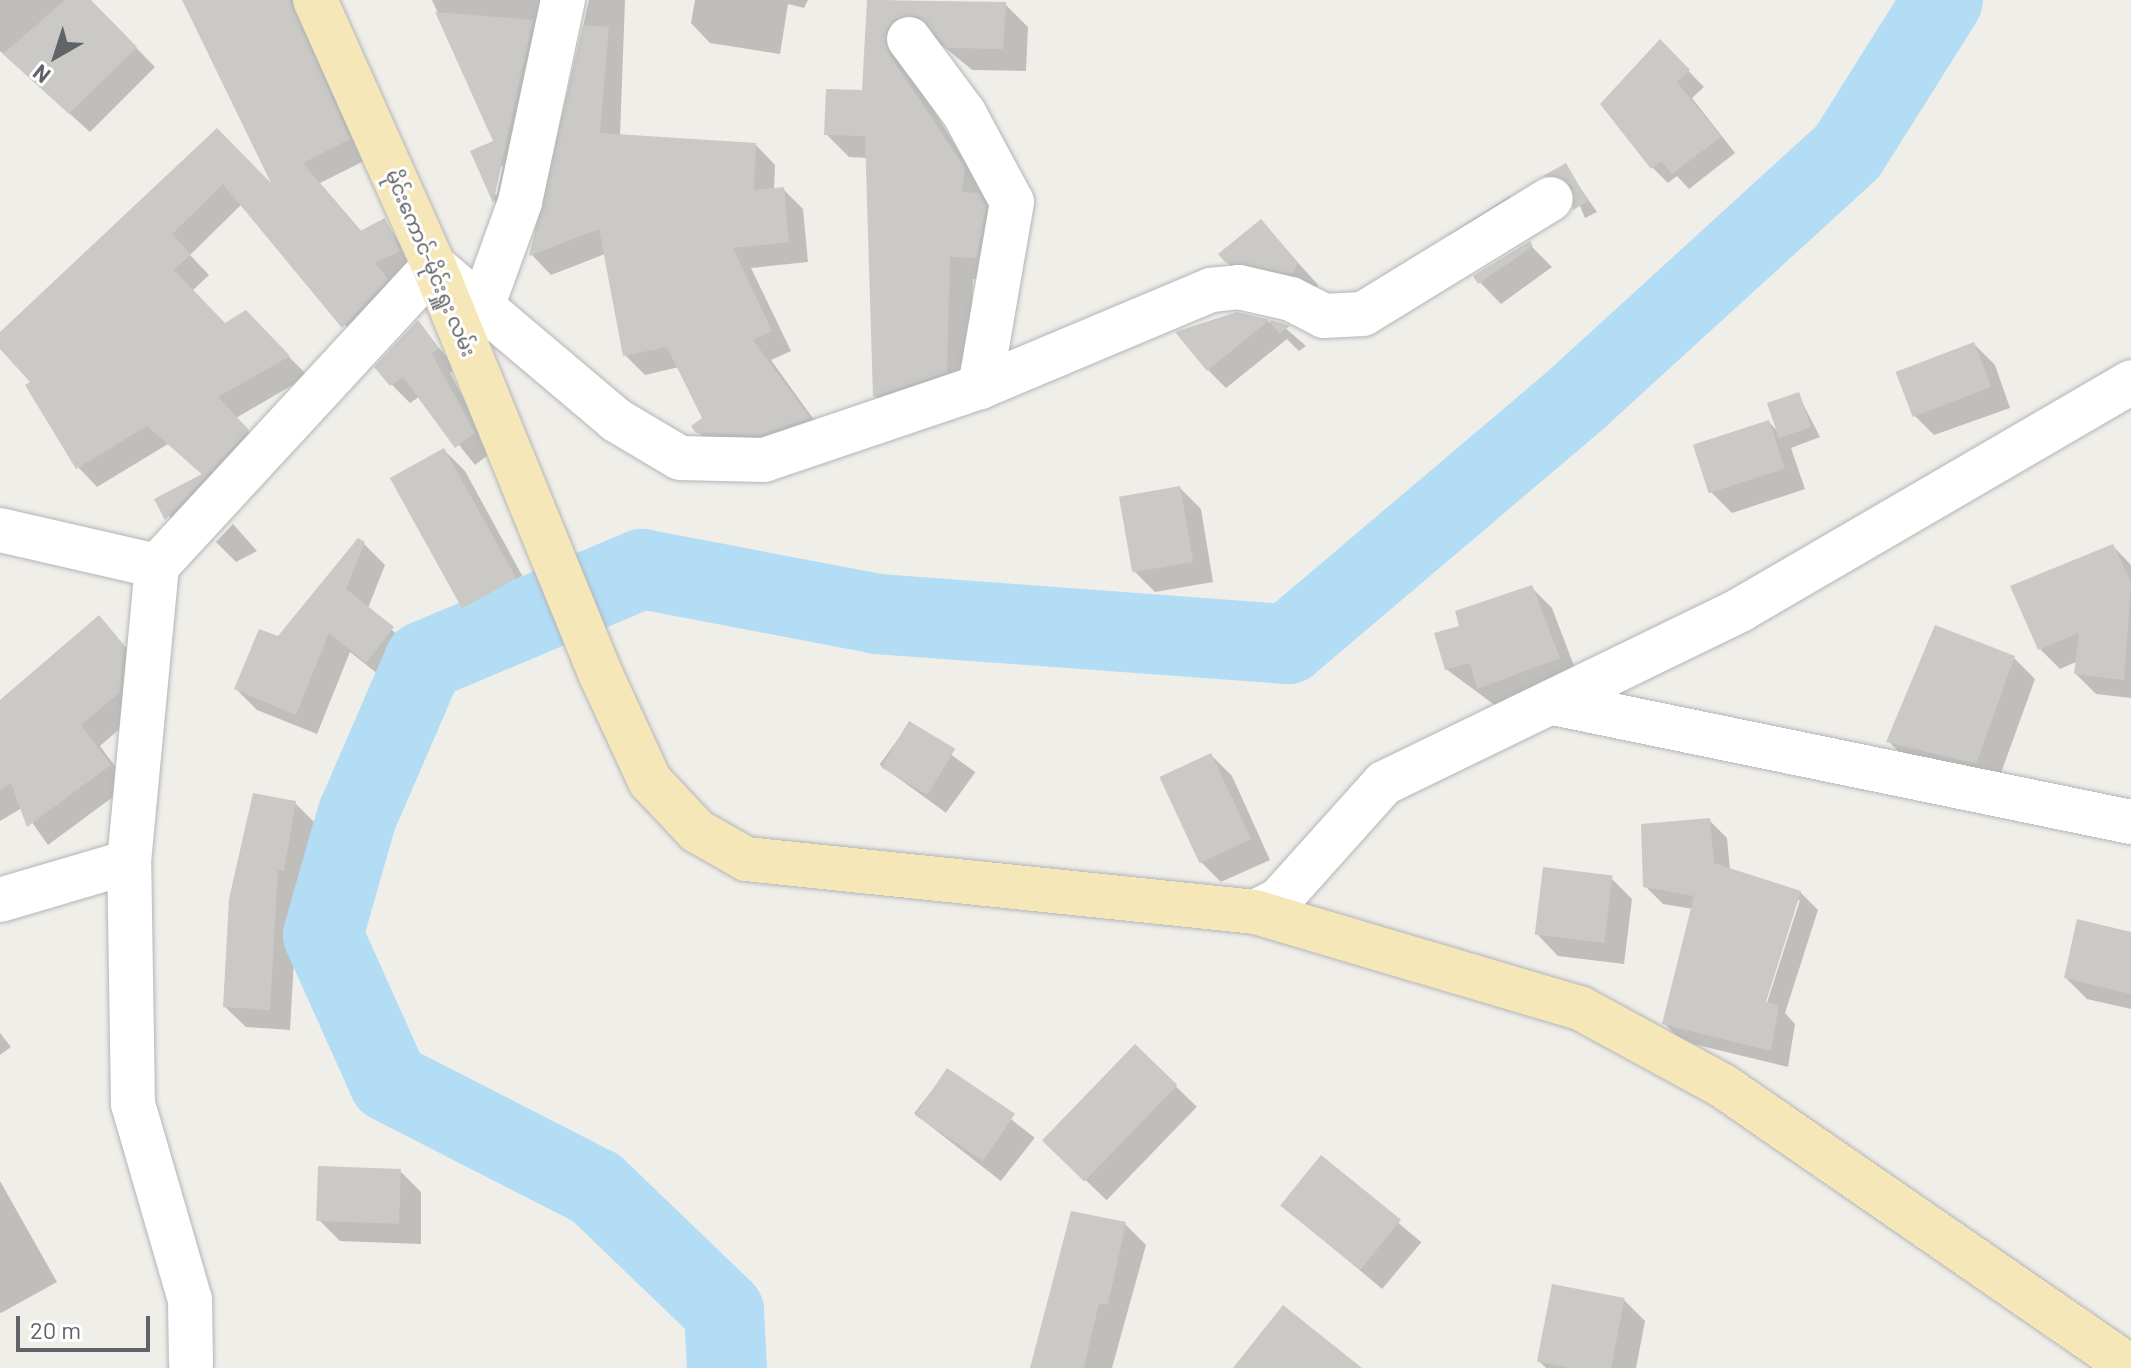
<!DOCTYPE html>
<html>
<head>
<meta charset="utf-8">
<style>
	body { margin:0 }
	#map { position:relative; width:2131px; height:1368px; overflow:hidden; background:#f0eee9; font-family:Barlow,"Noto Sans Myanmar",sans-serif }
	div>[style] { position:absolute }
	[style*='--x'] { left:calc(var(--x)*1px); top:calc(var(--y)*1px); width:calc(var(--w)*1px); rotate:calc(var(--a)*1deg) }
	.shadow>* { inset:0; background:#0003; transform-origin:0 0 }
	.river>* { height:80px; margin:-40px; padding:0 40px; transform-origin:40px; border-radius:40px; background:#b3ddf5 }
	.building>* { inset:0; background:#cbc9c5; transform-origin:0 0 }
	.roads { filter:drop-shadow(0 0 2px #b3b5b9) drop-shadow(0 0 2px #b3b5b9) }
	.minor>* { height:44px; margin:-22px; padding:0 22px; transform-origin:22px; border-radius:22px; background:#fff }
	.major>* { height:44px; margin:-22px; padding:0 22px; transform-origin:22px; border-radius:22px; background:#f6e7b8 }
	span { translate:-50% -50%; white-space:nowrap; text-align:center; line-height:1.15; -webkit-text-stroke:6px #fff; paint-order:stroke }
	.street-label { font-size:20px; color:#606367 }
	.north { position:absolute; left:16px; top:16px; width:80px; height:80px; -webkit-text-stroke:6px #fff; paint-order:stroke; rotate:219deg; font-size:22px; font-weight:700; line-height:32px; text-align:center; color:#606367 }
	.north::after { content:''; display:block; margin:auto; width:28px; height:36px; background:#606367; clip-path:polygon(50% 0,100% 100%,50% 72%,0 100%) }
	.scale { position:absolute; left:16px; top:1316px; width:134px; height:36px; box-sizing:border-box; border:4px solid #606367; border-top:0; padding-left:10px; font-size:24px; line-height:28px; white-space:nowrap; color:#606367; -webkit-text-stroke:6px #fff; paint-order:stroke }
</style>
</head>
<body>
<div id="map">
	<div class="shadow">
		<div style="clip-path:polygon(0 0,89px 0,155px 67px,90px 132px,0 51px)"></div>
		<div style="clip-path:polygon(185px 0,292px 0,368px 159px,320px 183px,362px 232px,385px 221px,418px 271px,363px 346px,242px 204px,190px 255px,209px 275px,192px 291px,225px 325px,246px 313px,308px 376px,236px 418px,267px 450px,186px 538px,157px 500px,204px 476px,168px 444px,97px 487px,78px 467px,33px 382px,0 346px,0 335px,217px 131px,276px 191px)"></div>
		<div style="clip-path:polygon(evenodd,432px 0,571px 0,513px 220px,495px 202px,473px 152px,496px 142px,432px 0,499px 166px,503px 166px,497px 195px,493px 194px,499px 166px)"></div>
		<div style="clip-path:polygon(589px 0,625px 0,620px 136px,756px 145px,775px 165px,774px 190px,783px 189px,803px 209px,808px 262px,751px 268px,791px 351px,771px 360px,827px 438px,718px 452px,698px 432px,704px 419px,679px 367px,645px 375px,625px 355px,605px 254px,551px 275px,532px 255px)"></div>
		<div style="clip-path:polygon(695px 0,808px 0,804px 8px,788px 4px,780px 54px,710px 43px,691px 23px)"></div>
		<div style="clip-path:polygon(869px 0,1005px 4px,1028px 27px,1026px 71px,972px 70px,931px 36px,906px 66px,1001px 219px,999px 281px,973px 279px,969px 395px,898px 419px,875px 396px,868px 158px,849px 157px,826px 134px,864px 92px)"></div>
		<div style="clip-path:polygon(1660px 42px,1704px 87px,1692px 98px,1735px 153px,1689px 189px,1677px 176px,1668px 183px,1653px 168px)"></div>
		<div style="clip-path:polygon(1565px 166px,1597px 212px,1585px 218px,1574px 192px,1546px 176px)"></div>
		<div style="clip-path:polygon(1510px 196px,1530px 216px,1468px 254px,1448px 235px)"></div>
		<div style="clip-path:polygon(1261px 221px,1318px 285px,1314px 294px,1249px 284px,1227px 262px)"></div>
		<div style="clip-path:polygon(1529px 244px,1552px 267px,1501px 304px,1475px 277px)"></div>
		<div style="clip-path:polygon(1238px 314px,1282px 325px,1306px 346px,1299px 351px,1287px 339px,1226px 388px,1208px 370px)"></div>
		<div style="clip-path:polygon(418px 323px,456px 368px,450px 373px,492px 452px,475px 465px,420px 396px,410px 403px,392px 385px)"></div>
		<div style="clip-path:polygon(1974px 344px,1995px 365px,2010px 408px,1934px 435px,1913px 414px)"></div>
		<div style="clip-path:polygon(1798px 394px,1820px 437px,1791px 448px,1805px 489px,1732px 513px,1711px 492px,1769px 422px,1779px 433px)"></div>
		<div style="clip-path:polygon(444px 450px,465px 471px,535px 599px,481px 629px,460px 609px)"></div>
		<div style="clip-path:polygon(1180px 488px,1201px 509px,1213px 582px,1155px 592px,1134px 571px)"></div>
		<div style="clip-path:polygon(233px 524px,257px 551px,236px 562px,216px 542px)"></div>
		<div style="clip-path:polygon(364px 544px,385px 565px,368px 608px,414px 650px,388px 682px,350px 652px,317px 734px,257px 710px,236px 689px)"></div>
		<div style="clip-path:polygon(2113px 546px,2131px 565px,2131px 698px,2096px 694px,2076px 674px,2078px 661px,2060px 669px,2040px 649px)"></div>
		<div style="clip-path:polygon(1531px 587px,1552px 608px,1579px 679px,1500px 709px,1446px 669px,1461px 627px)"></div>
		<div style="clip-path:polygon(99px 618px,143px 666px,139px 712px,100px 746px,129px 785px,48px 845px,22px 808px,0 821px,0 703px)"></div>
		<div style="clip-path:polygon(2014px 658px,2035px 679px,1997px 784px,1909px 762px,1888px 741px)"></div>
		<div style="left:909px;top:724px;width:82px;height:50px;rotate:36deg"></div>
		<div style="clip-path:polygon(1211px 755px,1232px 776px,1270px 860px,1221px 882px,1200px 861px)"></div>
		<div style="clip-path:polygon(295px 803px,316px 824px,305px 890px,298px 889px,290px 1030px,246px 1027px,225px 1007px)"></div>
		<div style="clip-path:polygon(evenodd,1709px 820px,1727px 838px,1730px 870px,1800px 892px,1818px 910px,1785px 1013px,1795px 1024px,1788px 1067px,1681px 1041px,1664px 1023px,1693px 909px,1663px 904px,1645px 886px,1709px 820px,1796px 900px,1800px 900px,1764px 1012px,1761px 1011px,1796px 900px)"></div>
		<div style="clip-path:polygon(1611px 878px,1632px 899px,1624px 964px,1558px 956px,1537px 934px)"></div>
		<div style="clip-path:polygon(2131px 934px,2131px 1009px,2087px 999px,2066px 978px)"></div>
		<div style="clip-path:polygon(0 1033px,11px 1047px,0 1055px)"></div>
		<div style="left:1135px;top:1047px;width:86px;height:130px;rotate:44deg"></div>
		<div style="left:948px;top:1070px;width:110px;height:55px;rotate:38deg"></div>
		<div style="left:1321px;top:1158px;width:131px;height:61px;rotate:40deg"></div>
		<div style="clip-path:polygon(400px 1171px,421px 1192px,421px 1244px,340px 1241px,319px 1220px)"></div>
		<div style="clip-path:polygon(0 1181px,57px 1282px,1px 1313px,0 1312px)"></div>
		<div style="clip-path:polygon(1125px 1224px,1146px 1245px,1112px 1368px,1033px 1368px)"></div>
		<div style="clip-path:polygon(1624px 1300px,1645px 1321px,1636px 1368px,1546px 1368px,1539px 1361px)"></div>
	</div>
	<div class="river">
		<div style="--x:727;--y:1368;--w:57;--a:-93"></div>
		<div style="--x:724;--y:1311;--w:178;--a:-136.1"></div>
		<div style="--x:596;--y:1188;--w:233;--a:-152.9"></div>
		<div style="--x:389;--y:1082;--w:161;--a:-114.2"></div>
		<div style="--x:323;--y:935;--w:124;--a:-74.1"></div>
		<div style="--x:357;--y:816;--w:169;--a:-66.6"></div>
		<div style="--x:424;--y:661;--w:237;--a:-22.9"></div>
		<div style="--x:642;--y:569;--w:239;--a:10.8"></div>
		<div style="--x:877;--y:614;--w:412;--a:4.2"></div>
		<div style="--x:1288;--y:644;--w:383;--a:-40.3"></div>
		<div style="--x:1580;--y:396;--w:363;--a:-42.4"></div>
		<div style="--x:1848;--y:151;--w:178;--a:-57.8"></div>
	</div>
	<div class="building">
		<div style="clip-path:polygon(65px 0,91px 0,137px 47px,69px 114px,3px 54px)"></div>
		<div style="clip-path:polygon(182px 0,290px 0,350px 139px,303px 163px,360px 231px,385px 218px,400px 251px,375px 263px,388px 279px,342px 328px,223px 184px,172px 234px,191px 254px,174px 270px,225px 323px,246px 310px,290px 356px,218px 397px,249px 430px,165px 520px,154px 499px,202px 474px,147px 426px,76px 469px,25px 385px,30px 382px,0 349px,0 332px,217px 128px,271px 183px)"></div>
		<div style="clip-path:polygon(867px 0,1006px 2px,1003px 49px,947px 48px,918px 16px,895px 19px,886px 30px,889px 54px,965px 168px,962px 192px,979px 193px,986px 206px,977px 258px,950px 257px,947px 372px,873px 397px,865px 136px,824px 135px,826px 89px,862px 90px)"></div>
		<div style="clip-path:polygon(435px 12px,533px 20px,493px 203px,470px 151px,493px 141px)"></div>
		<div style="clip-path:polygon(583px 25px,609px 27px,600px 133px,756px 143px,754px 190px,784px 187px,789px 242px,733px 248px,772px 331px,753px 340px,810px 418px,760px 435px,696px 433px,691px 426px,702px 418px,667px 347px,623px 356px,599px 229px,529px 256px)"></div>
		<div style="clip-path:polygon(1660px 39px,1690px 70px,1677px 82px,1721px 137px,1672px 174px,1661px 161px,1651px 169px,1600px 104px)"></div>
		<div style="clip-path:polygon(1566px 163px,1588px 201px,1573px 210px,1572px 185px,1543px 176px)"></div>
		<div style="clip-path:polygon(1261px 219px,1298px 263px,1292px 274px,1226px 263px,1218px 254px)"></div>
		<div style="clip-path:polygon(1530px 241px,1533px 246px,1478px 284px,1473px 276px)"></div>
		<div style="clip-path:polygon(1237px 312px,1282px 323px,1290px 326px,1279px 334px,1269px 320px,1207px 371px,1175px 332px)"></div>
		<div style="clip-path:polygon(418px 320px,439px 348px,432px 354px,475px 433px,455px 448px,403px 377px,390px 386px,374px 367px)"></div>
		<div style="left:1974px;top:342px;width:48px;height:84px;rotate:69deg"></div>
		<div style="left:1799px;top:392px;width:37px;height:34px;rotate:71deg"></div>
		<div style="left:1769px;top:420px;width:51px;height:80px;rotate:72deg"></div>
		<div style="left:444px;top:448px;width:149px;height:62px;rotate:61deg"></div>
		<div style="left:1180px;top:486px;width:77px;height:62px;rotate:80deg"></div>
		<div style="clip-path:polygon(358px 538px,365px 542px,346px 589px,394px 627px,366px 663px,329px 633px,296px 715px,234px 689px,259px 629px,278px 636px)"></div>
		<div style="clip-path:polygon(2113px 544px,2131px 582px,2124px 680px,2074px 674px,2079px 633px,2038px 650px,2010px 586px)"></div>
		<div style="clip-path:polygon(1532px 585px,1560px 658px,1477px 689px,1470px 663px,1445px 670px,1434px 633px,1459px 626px,1455px 611px)"></div>
		<div style="clip-path:polygon(99px 615px,124px 645px,120px 692px,81px 725px,111px 765px,27px 827px,11px 783px,0 790px,0 700px)"></div>
		<div style="clip-path:polygon(1935px 625px,2015px 656px,1976px 764px,1886px 742px)"></div>
		<div style="left:909px;top:721px;width:54px;height:54px;rotate:31deg"></div>
		<div style="left:1211px;top:753px;width:95px;height:57px;rotate:65deg"></div>
		<div style="clip-path:polygon(253px 793px,296px 801px,284px 871px,278px 870px,270px 1010px,223px 1007px,229px 899px)"></div>
		<div style="clip-path:polygon(1710px 818px,1714px 863px,1801px 891px,1766px 1002px,1779px 1005px,1771px 1051px,1662px 1024px,1694px 896px,1643px 887px,1641px 824px)"></div>
		<div style="left:1543px;top:867px;width:70px;height:68px;rotate:7deg"></div>
		<div style="clip-path:polygon(2077px 919px,2131px 932px,2131px 994px,2064px 978px)"></div>
		<div style="left:1135px;top:1044px;width:59px;height:134px;rotate:44deg"></div>
		<div style="left:947px;top:1068px;width:82px;height:57px;rotate:34deg"></div>
		<div style="left:1321px;top:1155px;width:103px;height:65px;rotate:39deg"></div>
		<div style="left:318px;top:1166px;width:83px;height:55px;rotate:2deg"></div>
		<div style="clip-path:polygon(1071px 1211px,1126px 1222px,1108px 1305px,1099px 1303px,1084px 1368px,1030px 1368px)"></div>
		<div style="left:1552px;top:1284px;width:74px;height:79px;rotate:11deg"></div>
		<div style="clip-path:polygon(1283px 1305px,1362px 1368px,1233px 1368px)"></div>
	</div>
	<div class="roads">
		<div class="minor">
			<div style="--x:909;--y:39;--w:92;--a:53.4"></div>
			<div style="--x:964;--y:113;--w:101;--a:61.7"></div>
			<div style="--x:1012;--y:202;--w:188;--a:99.8"></div>
			<div style="--x:482;--y:307;--w:112;--a:-70.1"></div>
			<div style="--x:520;--y:202;--w:207;--a:-78"></div>
			<div style="--x:0;--y:530;--w:161;--a:12.9"></div>
			<div style="--x:1558;--y:704;--w:585;--a:11.64"></div>
			<div style="--x:0;--y:900;--w:134;--a:-16.4"></div>
			<div style="--x:1255;--y:912;--w:27;--a:-27"></div>
			<div style="--x:1279;--y:900;--w:157;--a:-48.1"></div>
			<div style="--x:1384;--y:783;--w:396;--a:-25.9"></div>
			<div style="--x:1740;--y:610;--w:453;--a:-30.2"></div>
			<div style="--x:191;--y:1364;--w:64;--a:-90.9"></div>
			<div style="--x:190;--y:1300;--w:204;--a:-106.2"></div>
			<div style="--x:133;--y:1104;--w:242;--a:-90.9"></div>
			<div style="--x:129;--y:862;--w:297;--a:-84.6"></div>
			<div style="--x:157;--y:566;--w:408;--a:-47.3"></div>
			<div style="--x:434;--y:266;--w:238;--a:40.2"></div>
			<div style="--x:616;--y:420;--w:74;--a:30.7"></div>
			<div style="--x:680;--y:458;--w:84;--a:1.4"></div>
			<div style="--x:764;--y:460;--w:228;--a:-18.7"></div>
			<div style="--x:980;--y:387;--w:251;--a:-22.8"></div>
			<div style="--x:1211;--y:290;--w:28;--a:-6"></div>
			<div style="--x:1239;--y:287;--w:53;--a:13"></div>
			<div style="--x:1291;--y:299;--w:37;--a:27"></div>
			<div style="--x:1324;--y:316;--w:39;--a:-3"></div>
			<div style="--x:1363;--y:314;--w:220;--a:-31.5"></div>
		</div>
		<div class="major">
			<div style="--x:315;--y:0;--w:291;--a:65.9"></div>
			<div style="--x:434;--y:266;--w:442;--a:67.8"></div>
			<div style="--x:601;--y:675;--w:117;--a:65.2"></div>
			<div style="--x:650;--y:781;--w:69;--a:46.8"></div>
			<div style="--x:697;--y:831;--w:56;--a:29.7"></div>
			<div style="--x:746;--y:859;--w:512;--a:5.94"></div>
			<div style="--x:1255;--y:912;--w:339;--a:16.5"></div>
			<div style="--x:1580;--y:1008;--w:163;--a:28.6"></div>
			<div style="--x:1723;--y:1086;--w:495;--a:34.6"></div>
		</div>
	</div>
	<div class="street-label">
		<span style="left:431px;top:263px;rotate:67deg">မိုင်းကောင်-မိုင်းရှူး လမ်း</span>
	</div>
	<div class="north">N</div>
	<div class="scale">20 m</div>
</div>
</body>
</html>
